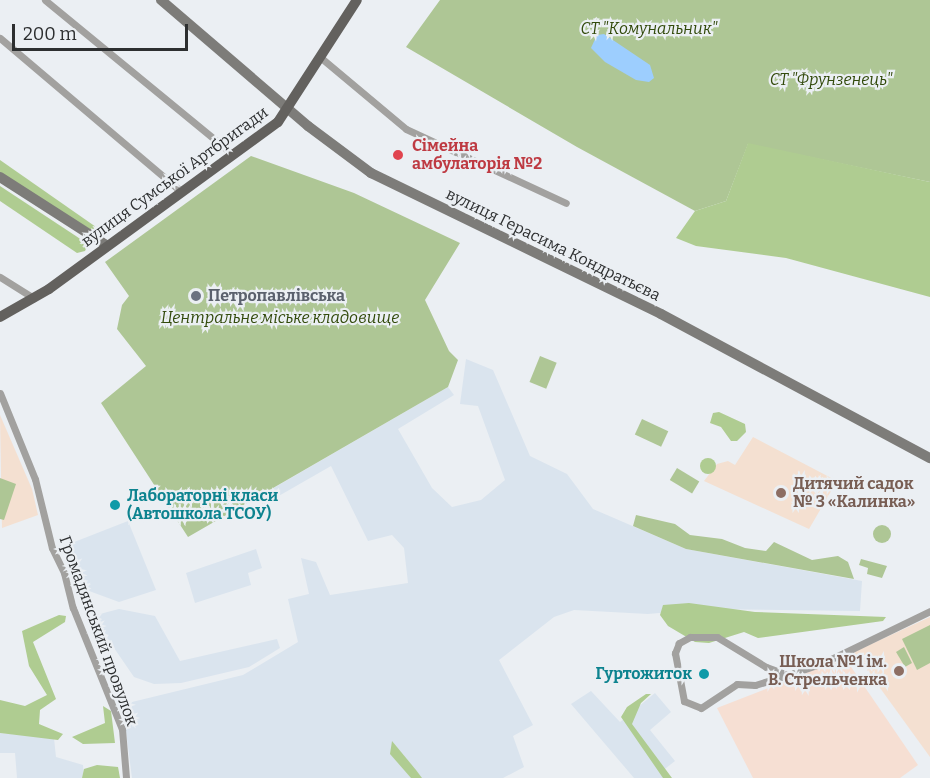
<!DOCTYPE html>
<html>
<head>
<meta charset="utf-8">
<style>
	body { margin:0 }
	#map { position:relative; width:930px; height:778px; overflow:hidden; background:#ebeff3; font-family:Bitter,serif }
	div>[style] { position:absolute }
	[style*='--x'] { left:calc(var(--x)*1px); top:calc(var(--y)*1px); width:calc(var(--w)*1px); rotate:calc(var(--a)*1deg) }
	.built>* { inset:0; background:#dae4ee }
	.education>* { inset:0; background:#f4e0d1 }
	.medical>* { inset:0; background:#f6dfd3 }
	.green>* { inset:0; background:#aec695; transform-origin:0 0 }
	.round { border-radius:50% }
	.forest>* { inset:0; background:#afcc91 }
	.water>* { inset:0; background:#9dcefe }
	.street>* { height:7px; margin:-3.5px; padding:0 3.5px; transform-origin:3.5px; border-radius:3.5px; background:#a2a19f }
	.secondary>* { height:10px; margin:-5px; padding:0 5px; transform-origin:5px; border-radius:5px; background:#7d7c79 }
	.primary>* { height:10px; margin:-5px; padding:0 5px; transform-origin:5px; border-radius:5px; background:#63615e }
	.dots>* { width:16px; height:16px; translate:-50% -50%; box-sizing:border-box; border:3px solid #ebeff3; border-radius:50% }
	span { translate:-50% -50%; white-space:nowrap; text-align:center; line-height:1.15; -webkit-text-stroke:4.5px #ebeff3; paint-order:stroke }
	.park-label { font-size:16px; color:#324a0b; font-style:italic }
	.health-label { font-size:16px; color:#be3a42; font-weight:700 }
	.left { translate:0 -50%; text-align:left }
	.street-label { font-size:16px; color:#2d2f30 }
	.worship-label { font-size:16px; color:#5b616d; font-weight:700 }
	.education-label { font-size:16px; color:#785e54; font-weight:700 }
	.right { translate:-100% -50%; text-align:right }
	.culture-label { font-size:16px; color:#0d838f; font-weight:700 }
	.scale { position:absolute; left:12px; top:24px; width:176px; height:27px; box-sizing:border-box; border:3px solid #2d2f30; border-top:0; padding-left:8px; font-size:18px; line-height:21px; white-space:nowrap; color:#2d2f30; -webkit-text-stroke:4px #ebeff3; paint-order:stroke }
</style>
</head>
<body>
<div id="map">
	<div class="built">
		<div style="clip-path:polygon(466px 359px,493px 370px,530px 456px,567px 474px,593px 509px,686px 549px,862px 581px,860px 611px,704px 609px,648px 614px,574px 610px,554px 617px,499px 660px,533px 725px,513px 736px,524px 767px,503px 778px,132px 778px,123px 708px,132px 702px,243px 675px,298px 642px,288px 599px,309px 594px,301px 558px,316px 562px,330px 595px,408px 583px,404px 548px,392px 535px,368px 541px,331px 466px,263px 505px,258px 497px,448px 387px,454px 395px,398px 429px,432px 488px,452px 507px,481px 500px,505px 480px,478px 406px,460px 404px)"></div>
		<div style="clip-path:polygon(128px 521px,156px 590px,119px 602px,81px 588px,64px 546px)"></div>
		<div style="clip-path:polygon(256px 549px,262px 568px,248px 573px,251px 585px,195px 603px,186px 573px)"></div>
		<div style="clip-path:polygon(119px 609px,155px 616px,180px 661px,277px 639px,280px 648px,249px 667px,181px 683px,154px 684px,134px 677px,92px 616px)"></div>
		<div style="clip-path:polygon(591px 691px,620px 722px,655px 693px,671px 712px,650px 730px,675px 761px,661px 772px,665px 778px,634px 778px,571px 704px)"></div>
		<div style="clip-path:polygon(0 733px,54px 738px,56px 757px,83px 765px,84px 778px,17px 778px,15px 753px,0 753px)"></div>
	</div>
	<div class="education">
		<div style="clip-path:polygon(0 415px,32px 489px,38px 515px,2px 528px)"></div>
		<div style="clip-path:polygon(753px 437px,837px 481px,809px 529px,704px 481px,717px 464px,728px 461px,735px 465px)"></div>
		<div style="clip-path:polygon(930px 617px,930px 757px,854px 652px)"></div>
	</div>
	<div class="medical">
		<div style="clip-path:polygon(845px 658px,918px 765px,900px 778px,753px 778px,717px 708px)"></div>
	</div>
	<div class="green">
		<div style="clip-path:polygon(440px 0,930px 0,930px 182px,748px 144px,726px 201px,695px 211px,577px 147px,406px 47px)"></div>
		<div style="clip-path:polygon(251px 156px,354px 193px,460px 243px,425px 300px,449px 351px,458px 360px,448px 387px,188px 537px,101px 403px,146px 366px,117px 329px,122px 305px,129px 296px,105px 262px)"></div>
		<div style="left:540px;top:356px;width:18px;height:28px;rotate:22deg"></div>
		<div style="left:642px;top:419px;width:29px;height:17px;rotate:25deg"></div>
		<div style="left:677px;top:468px;width:26px;height:14px;rotate:31deg"></div>
		<div style="clip-path:polygon(0 478px,16px 484px,4px 520px,0 519px)"></div>
		<div style="clip-path:polygon(636px 515px,675px 524px,690px 535px,722px 539px,745px 548px,766px 551px,774px 542px,812px 560px,838px 556px,848px 562px,854px 579px,686px 549px,633px 526px)"></div>
		<div class="round" style="left:873px;top:525px;width:18px;height:18px"></div>
		<div style="clip-path:polygon(861px 559px,887px 566px,882px 578px,867px 574px,868px 568px,859px 565px)"></div>
		<div style="clip-path:polygon(930px 625px,930px 663px,917px 670px,902px 639px)"></div>
		<div style="clip-path:polygon(904px 647px,912px 663px,905px 667px,896px 652px)"></div>
	</div>
	<div class="forest">
		<div style="clip-path:polygon(748px 143px,930px 182px,930px 297px,786px 258px,696px 246px,676px 238px,695px 211px,726px 201px)"></div>
		<div style="clip-path:polygon(0 160px,96px 227px,96px 233px,0 174px)"></div>
		<div style="clip-path:polygon(0 186px,88px 244px,85px 251px,77px 253px,0 201px)"></div>
		<div style="clip-path:polygon(719px 412px,745px 424px,746px 432px,737px 441px,731px 441px,721px 427px,710px 423px,713px 413px)"></div>
		<div class="round" style="left:700px;top:458px;width:16px;height:16px"></div>
		<div style="clip-path:polygon(689px 603px,755px 612px,886px 617px,883px 621px,758px 638px,744px 632px,709px 643px,695px 642px,668px 626px,660px 615px,663px 605px)"></div>
		<div style="clip-path:polygon(59px 615px,66px 616px,65px 622px,33px 642px,56px 699px,40px 710px,39px 724px,63px 734px,58px 740px,0 733px,0 700px,25px 706px,47px 695px,29px 666px,22px 631px)"></div>
		<div style="clip-path:polygon(646px 694px,651px 694px,641px 703px,632px 724px,672px 778px,663px 778px,621px 717px,627px 707px)"></div>
		<div style="clip-path:polygon(103px 706px,111px 711px,115px 743px,83px 744px,72px 737px,105px 723px)"></div>
		<div style="clip-path:polygon(392px 741px,416px 770px,422px 778px,411px 778px,390px 754px)"></div>
		<div style="clip-path:polygon(97px 765px,118px 767px,120px 778px,82px 778px,84px 769px)"></div>
	</div>
	<div class="water">
		<div style="clip-path:polygon(604px 34px,650px 65px,654px 78px,649px 82px,636px 80px,605px 62px,591px 48px,597px 35px)"></div>
	</div>
	<div class="street">
		<div style="--x:45;--y:0;--w:241;--a:39.4"></div>
		<div style="--x:0;--y:38;--w:235;--a:40.3"></div>
		<div style="--x:320;--y:57;--w:112;--a:39.9"></div>
		<div style="--x:406;--y:129;--w:176;--a:24.8"></div>
		<div style="--x:0;--y:277;--w:40;--a:32"></div>
		<div style="--x:0;--y:393;--w:93;--a:67.9"></div>
		<div style="--x:35;--y:479;--w:71;--a:76.2"></div>
		<div style="--x:52;--y:548;--w:28;--a:64"></div>
		<div style="--x:64;--y:573;--w:36;--a:76"></div>
		<div style="--x:73;--y:608;--w:131;--a:68"></div>
		<div style="--x:122;--y:729;--w:49;--a:85.3"></div>
		<div style="--x:788;--y:675;--w:23;--a:-160"></div>
		<div style="--x:766;--y:667;--w:57;--a:-148.5"></div>
		<div style="--x:717;--y:637;--w:27;--a:180"></div>
		<div style="--x:690;--y:637;--w:13;--a:151"></div>
		<div style="--x:679;--y:643;--w:11;--a:112"></div>
		<div style="--x:675;--y:653;--w:49;--a:79.4"></div>
		<div style="--x:684;--y:701;--w:18;--a:22"></div>
		<div style="--x:701;--y:708;--w:43;--a:-33.7"></div>
		<div style="--x:737;--y:684;--w:18;--a:3"></div>
		<div style="--x:755;--y:685;--w:34;--a:-17"></div>
		<div style="--x:788;--y:675;--w:39;--a:-19"></div>
		<div style="--x:825;--y:662;--w:117;--a:-25.9"></div>
	</div>
	<div class="secondary">
		<div style="--x:161;--y:0;--w:194;--a:40.6"></div>
		<div style="--x:308;--y:126;--w:79;--a:36.7"></div>
		<div style="--x:371;--y:173;--w:322;--a:25.9"></div>
		<div style="--x:661;--y:314;--w:305;--a:28.2"></div>
		<div style="--x:0;--y:177;--w:126;--a:32.7"></div>
	</div>
	<div class="primary">
		<div style="--x:0;--y:317;--w:56;--a:-29.7"></div>
		<div style="--x:49;--y:289;--w:283;--a:-36.1"></div>
		<div style="--x:278;--y:122;--w:145;--a:-57.1"></div>
	</div>
	<div class="dots">
		<div style="left:398px;top:155px;background:#e0444e"></div>
		<div style="left:196px;top:296px;background:#6b7280"></div>
		<div style="left:781px;top:493px;background:#8d6e63"></div>
		<div style="left:115px;top:505px;background:#0f9aa8"></div>
		<div style="left:899px;top:671px;background:#8d6e63"></div>
		<div style="left:704px;top:674px;background:#0f9aa8"></div>
	</div>
	<div class="park-label">
		<span style="left:649px;top:29px">СТ "Комунальник"</span>
		<span style="left:831px;top:80px">СТ "Фрунзенець"</span>
		<span style="left:280px;top:318px">Центральне міське кладовище</span>
	</div>
	<div class="health-label">
		<span class="left" style="left:412px;top:155px">Сімейна<br>амбулаторія №2</span>
	</div>
	<div class="street-label">
		<span style="left:175px;top:177px;rotate:-36deg">вулиця Сумської Артбригади</span>
		<span style="left:553px;top:245px;rotate:26deg">вулиця Герасима Кондратьєва</span>
		<span style="left:98px;top:631px;rotate:70deg">Громадянський провулок</span>
	</div>
	<div class="worship-label">
		<span class="left" style="left:208px;top:296px">Петропавлівська</span>
	</div>
	<div class="education-label">
		<span class="left" style="left:793px;top:493px">Дитячий садок<br>№ 3 «Калинка»</span>
		<span class="right" style="left:887px;top:671px">Школа №1 ім.<br>В. Стрельченка</span>
	</div>
	<div class="culture-label">
		<span class="left" style="left:127px;top:505px">Лабораторні класи<br>(Автошкола ТСОУ)</span>
		<span class="right" style="left:692px;top:674px">Гуртожиток</span>
	</div>
	<div class="scale">200 m</div>
</div>
</body>
</html>
